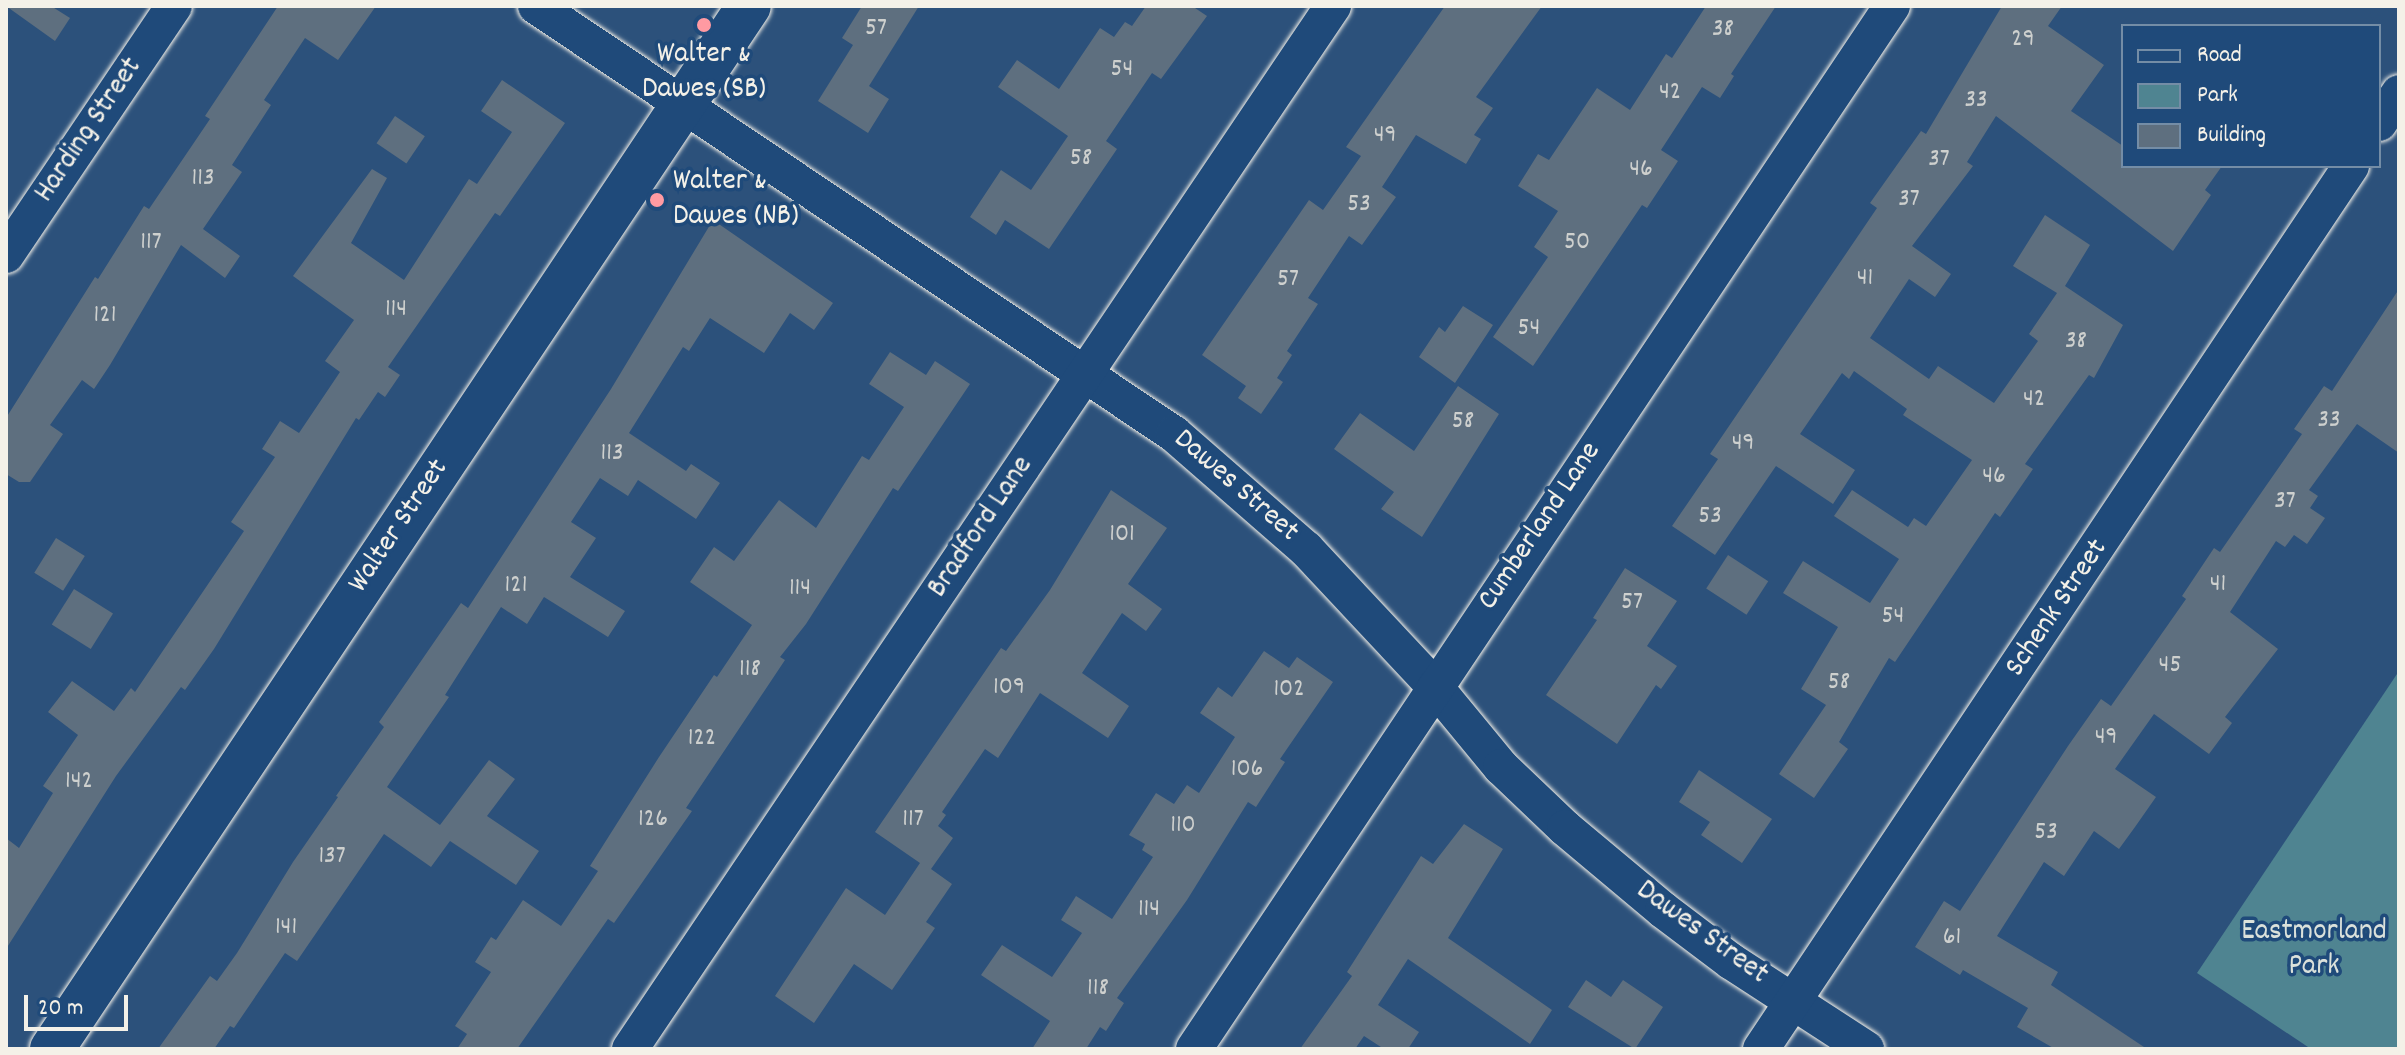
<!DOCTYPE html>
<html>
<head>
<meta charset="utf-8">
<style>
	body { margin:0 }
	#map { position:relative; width:2405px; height:1055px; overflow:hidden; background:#2c517b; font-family:Dekko,sans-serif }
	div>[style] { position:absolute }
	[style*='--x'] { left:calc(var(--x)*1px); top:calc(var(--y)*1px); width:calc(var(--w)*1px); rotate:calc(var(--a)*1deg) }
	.green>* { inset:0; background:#4f8491 }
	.building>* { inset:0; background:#5e6f7f; transform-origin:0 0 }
	.roads { filter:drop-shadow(0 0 2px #f4f1e8) drop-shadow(0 0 2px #f4f1e8) }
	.minor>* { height:36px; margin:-18px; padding:0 18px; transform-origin:18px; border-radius:18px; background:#1f4a7a }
	.tertiary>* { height:44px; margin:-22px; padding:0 22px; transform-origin:22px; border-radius:22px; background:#1f4a7a }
	.dots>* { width:22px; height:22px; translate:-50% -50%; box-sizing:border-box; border:4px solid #1f4a7a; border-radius:50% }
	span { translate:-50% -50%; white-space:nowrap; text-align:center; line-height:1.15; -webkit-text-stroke:7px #1f4a7a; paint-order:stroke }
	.number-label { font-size:26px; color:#ced0ce }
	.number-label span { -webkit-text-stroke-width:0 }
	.poi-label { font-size:30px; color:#f4f1e8 }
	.left { translate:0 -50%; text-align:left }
	.street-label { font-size:30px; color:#f4f1e8 }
	.park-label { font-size:30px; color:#dbe1db }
	.frame { position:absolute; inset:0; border:8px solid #f4f1e8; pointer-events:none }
	.legend { position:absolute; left:2121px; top:24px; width:260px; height:144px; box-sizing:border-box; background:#1f4a7a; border:2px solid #748da6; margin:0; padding:10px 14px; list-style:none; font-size:24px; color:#f4f1e8 }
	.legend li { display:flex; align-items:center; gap:16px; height:40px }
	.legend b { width:40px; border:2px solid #748da6 }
	.scale { position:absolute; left:24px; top:995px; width:104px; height:36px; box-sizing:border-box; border:4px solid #f4f1e8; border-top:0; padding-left:10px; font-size:24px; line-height:28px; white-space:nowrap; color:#f4f1e8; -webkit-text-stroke:6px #1f4a7a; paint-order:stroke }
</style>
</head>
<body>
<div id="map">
	<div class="green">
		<div style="clip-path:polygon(2399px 671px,2399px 1049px,2311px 1049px,2197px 973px)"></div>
	</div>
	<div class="building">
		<div style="clip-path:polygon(6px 6px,51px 6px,70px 18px,55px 41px)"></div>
		<div style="clip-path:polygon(278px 6px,376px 6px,338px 60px,305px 38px,264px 100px,271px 105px,232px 165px,242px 172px,203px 229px,240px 256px,225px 278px,181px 245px,110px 365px,94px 389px,82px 380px,50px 425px,63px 434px,30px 482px,19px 482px,6px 474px,6px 418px,95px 277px,98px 279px,144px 206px,149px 209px,210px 119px,205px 116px)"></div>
		<div style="clip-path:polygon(862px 6px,919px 6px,869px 86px,889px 99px,868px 133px,818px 101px,853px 45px,842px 38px)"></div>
		<div style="clip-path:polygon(1146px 6px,1192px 6px,1207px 16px,1161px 79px,1152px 73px,1106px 141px,1117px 149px,1049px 249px,1005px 220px,996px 235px,970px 217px,1001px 170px,1031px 190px,1068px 136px,998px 87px,1017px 60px,1059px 89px,1100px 28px,1114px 37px,1125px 22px,1132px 26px)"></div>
		<div style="clip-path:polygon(1445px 6px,1542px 6px,1476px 97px,1493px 108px,1474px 135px,1481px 139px,1466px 164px,1416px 135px,1382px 187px,1396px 197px,1362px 245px,1349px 236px,1308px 298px,1318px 304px,1287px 351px,1292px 355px,1277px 378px,1283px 382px,1261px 414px,1238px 398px,1246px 386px,1202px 355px,1309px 200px,1323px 210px,1361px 156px,1346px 147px)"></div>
		<div style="clip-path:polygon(1706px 6px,1776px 6px,1731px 74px,1734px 76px,1720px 98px,1702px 87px,1661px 150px,1678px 161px,1647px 208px,1642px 205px,1533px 366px,1493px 337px,1548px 257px,1534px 247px,1558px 211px,1518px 186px,1538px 154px,1549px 160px,1597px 88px,1630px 110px,1666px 54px,1672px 58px)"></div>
		<div style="clip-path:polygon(2002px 6px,2062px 6px,2048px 26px,2104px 65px,2071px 111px,2123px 146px,2123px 166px,2222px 166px,2205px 190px,2211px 195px,2173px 251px,1996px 116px,1967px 162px,1973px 166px,1912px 246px,1951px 274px,1935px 297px,1909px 279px,1870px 338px,1929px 379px,1938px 366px,1994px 403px,2038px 341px,2029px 334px,2057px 293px,2013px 266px,2045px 215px,2090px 245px,2065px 286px,2123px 325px,2094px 378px,2089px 375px,2025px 464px,2033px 469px,2000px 517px,1995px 513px,1895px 662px,1889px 658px,1839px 742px,1848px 749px,1814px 798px,1779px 774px,1826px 705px,1801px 689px,1838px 627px,1783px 593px,1803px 561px,1870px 603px,1899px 559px,1834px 516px,1852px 490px,1908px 527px,1914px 518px,1926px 526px,1972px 460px,1903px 415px,1907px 409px,1854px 371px,1849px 379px,1842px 373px,1800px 434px,1855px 470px,1833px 504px,1776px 466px,1715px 555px,1672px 526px,1718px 459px,1710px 454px,1877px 208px,1870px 203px,1921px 131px,1926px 134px)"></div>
		<div style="clip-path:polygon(502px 80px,565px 123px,500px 216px,495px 213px,388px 367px,400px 375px,385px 397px,378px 392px,359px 420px,356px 418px,214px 649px,185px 690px,181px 687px,116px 776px,6px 949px,6px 838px,19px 848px,53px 793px,43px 786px,78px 735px,48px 712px,72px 681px,114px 711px,131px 688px,135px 692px,244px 531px,231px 522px,275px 457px,262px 449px,280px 421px,299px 433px,340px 372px,325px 361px,354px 320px,293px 276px,372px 169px,387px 178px,351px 243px,404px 280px,469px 179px,477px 184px,512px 132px,481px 111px)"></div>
		<div style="left:395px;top:116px;width:36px;height:33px;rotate:34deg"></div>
		<div style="clip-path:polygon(713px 220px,833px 303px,814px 330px,790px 313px,764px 353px,710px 318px,689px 351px,683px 347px,629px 433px,686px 471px,691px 464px,720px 483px,696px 519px,638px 480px,628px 496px,600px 478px,571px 522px,596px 538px,570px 577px,625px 611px,608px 637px,544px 597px,527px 624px,501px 607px,445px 695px,449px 697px,387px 787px,440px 825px,489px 760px,515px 779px,487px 816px,539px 851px,516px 885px,450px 841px,431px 867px,384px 834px,297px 961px,285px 953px,234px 1028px,230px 1026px,214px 1049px,158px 1049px,210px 976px,217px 981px,237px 953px,293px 862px,338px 797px,336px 796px,384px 727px,379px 722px,461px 603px,468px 608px,611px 389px)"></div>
		<div style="clip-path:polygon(2399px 289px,2399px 453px,2357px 424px,2309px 490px,2318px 496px,2310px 508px,2325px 518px,2307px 544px,2294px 535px,2285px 547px,2276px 541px,2230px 612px,2278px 649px,2225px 717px,2232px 723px,2209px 754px,2154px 714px,2115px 769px,2156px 797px,2135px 827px,2119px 849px,2094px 831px,2064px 876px,2044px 862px,1997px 936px,2058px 972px,2051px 985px,2147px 1049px,2055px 1049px,2017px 1027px,2028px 1008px,1963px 970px,1960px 975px,1915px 947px,1944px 901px,1960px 911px,2068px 746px,2101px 699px,2111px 706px,2186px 599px,2182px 596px,2214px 548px,2220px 552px,2302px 434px,2294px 429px,2324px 386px,2332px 391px)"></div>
		<div style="clip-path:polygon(1463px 306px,1493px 325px,1455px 383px,1419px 357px,1439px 327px,1445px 332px)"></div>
		<div style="clip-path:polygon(890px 352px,926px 375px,935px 361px,970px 384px,898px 491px,893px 488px,806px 624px,780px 657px,785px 660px,686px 808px,692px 811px,614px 923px,608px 919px,517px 1049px,457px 1049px,467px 1034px,455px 1026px,491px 972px,475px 962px,491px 937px,496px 940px,523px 900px,561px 926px,598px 871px,590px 866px,659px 757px,714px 675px,717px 677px,752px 625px,690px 582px,714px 547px,734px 561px,779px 500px,816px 528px,862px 456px,869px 460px,904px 407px,869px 384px)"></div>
		<div style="clip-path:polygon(1458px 386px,1499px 414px,1422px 537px,1381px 509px,1394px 492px,1334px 449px,1360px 413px,1414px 451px)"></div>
		<div style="clip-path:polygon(1111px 490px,1167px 528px,1128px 584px,1162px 609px,1146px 631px,1122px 613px,1082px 673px,1129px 706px,1108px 738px,1040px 693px,998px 758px,985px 749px,942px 812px,946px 815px,938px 826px,953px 838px,931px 869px,952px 884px,926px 922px,935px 928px,892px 990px,854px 964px,814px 1023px,775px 996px,846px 888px,885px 915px,920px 863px,875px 832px,1001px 648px,1006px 651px,1050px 590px)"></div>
		<div style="left:56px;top:538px;width:34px;height:41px;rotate:32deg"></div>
		<div style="left:1728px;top:555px;width:48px;height:40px;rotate:33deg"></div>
		<div style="clip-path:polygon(1625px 568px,1677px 601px,1647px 646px,1677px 666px,1661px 689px,1656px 685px,1617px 744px,1546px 695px,1597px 620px,1593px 618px)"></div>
		<div style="left:74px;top:589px;width:46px;height:42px;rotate:32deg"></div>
		<div style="clip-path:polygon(1264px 651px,1289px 668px,1297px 657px,1333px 682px,1280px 759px,1285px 762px,1256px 807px,1248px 802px,1187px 900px,1117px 998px,1124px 1003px,1106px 1031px,1100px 1027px,1086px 1049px,1032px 1049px,1050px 1021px,981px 975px,1002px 945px,1052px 977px,1082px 933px,1061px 920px,1076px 896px,1112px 919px,1153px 857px,1142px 850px,1145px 844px,1129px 835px,1156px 793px,1174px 804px,1187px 785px,1199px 793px,1235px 737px,1200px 713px,1218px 687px,1232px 697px)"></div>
		<div style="clip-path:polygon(1699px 770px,1772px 819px,1742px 863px,1701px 835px,1710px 822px,1679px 802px)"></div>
		<div style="clip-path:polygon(1464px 824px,1503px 849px,1448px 938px,1552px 1010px,1530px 1044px,1408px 959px,1378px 1005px,1419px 1032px,1408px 1049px,1384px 1049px,1364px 1036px,1355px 1049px,1300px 1049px,1352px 976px,1347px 972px,1421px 856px,1433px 864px)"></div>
		<div style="clip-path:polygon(1586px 980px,1611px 997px,1623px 980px,1663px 1007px,1635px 1049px,1568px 1007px)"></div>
	</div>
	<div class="roads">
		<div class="minor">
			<div style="--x:536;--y:6;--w:768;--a:33.86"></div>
			<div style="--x:1174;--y:434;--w:175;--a:41.1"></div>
			<div style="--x:1306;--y:549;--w:189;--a:46.9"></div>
			<div style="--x:1435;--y:687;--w:104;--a:50.5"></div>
			<div style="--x:1501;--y:767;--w:88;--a:43.6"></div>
			<div style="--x:1565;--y:828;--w:128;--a:39.9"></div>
			<div style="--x:1663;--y:910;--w:86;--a:37"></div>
			<div style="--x:1732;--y:962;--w:160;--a:33"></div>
			<div style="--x:2379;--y:123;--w:36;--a:-56"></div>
			<div style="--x:6;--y:255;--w:300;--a:-56"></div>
			<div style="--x:630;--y:1049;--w:1258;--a:-56.02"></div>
			<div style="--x:1194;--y:1049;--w:1255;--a:-56.21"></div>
			<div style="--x:1761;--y:1049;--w:1062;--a:-56.25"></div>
		</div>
		<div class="tertiary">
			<div style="--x:52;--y:1049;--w:1254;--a:-56.25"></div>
		</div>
	</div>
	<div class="dots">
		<div style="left:704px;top:25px;background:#ff9aa2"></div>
		<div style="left:657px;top:200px;background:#ff9aa2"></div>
	</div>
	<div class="number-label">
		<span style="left:876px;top:29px">57</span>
		<span style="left:1723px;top:30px">38</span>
		<span style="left:2023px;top:40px">29</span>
		<span style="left:1122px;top:70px">54</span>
		<span style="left:1670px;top:93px">42</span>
		<span style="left:1976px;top:101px">33</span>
		<span style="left:1385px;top:136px">49</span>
		<span style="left:1081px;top:159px">58</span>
		<span style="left:1939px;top:160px">37</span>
		<span style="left:1641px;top:170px">46</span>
		<span style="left:203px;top:179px">113</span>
		<span style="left:1909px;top:200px">37</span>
		<span style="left:1359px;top:205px">53</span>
		<span style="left:151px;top:243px">117</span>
		<span style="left:1577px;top:243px">50</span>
		<span style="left:1865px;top:279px">41</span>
		<span style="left:1288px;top:280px">57</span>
		<span style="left:396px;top:310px">114</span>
		<span style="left:105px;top:316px">121</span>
		<span style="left:1529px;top:329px">54</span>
		<span style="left:2076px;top:342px">38</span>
		<span style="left:2034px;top:400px">42</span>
		<span style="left:2329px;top:421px">33</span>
		<span style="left:1463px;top:422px">58</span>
		<span style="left:1743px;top:444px">49</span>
		<span style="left:612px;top:454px">113</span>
		<span style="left:1994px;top:477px">46</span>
		<span style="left:2285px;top:502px">37</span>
		<span style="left:1710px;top:517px">53</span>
		<span style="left:1122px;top:535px">101</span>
		<span style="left:2218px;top:585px">41</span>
		<span style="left:516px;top:586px">121</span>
		<span style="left:800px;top:589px">114</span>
		<span style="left:1632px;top:603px">57</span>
		<span style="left:1893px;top:617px">54</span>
		<span style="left:2170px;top:666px">45</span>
		<span style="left:750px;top:670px">118</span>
		<span style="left:1839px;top:683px">58</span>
		<span style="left:1009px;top:688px">109</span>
		<span style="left:1289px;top:690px">102</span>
		<span style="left:2106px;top:738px">49</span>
		<span style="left:702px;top:739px">122</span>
		<span style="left:1247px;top:770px">106</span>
		<span style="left:79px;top:782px">142</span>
		<span style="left:653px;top:820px">126</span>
		<span style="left:913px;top:820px">117</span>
		<span style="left:1183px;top:826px">110</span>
		<span style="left:2046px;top:833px">53</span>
		<span style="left:332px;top:857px">137</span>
		<span style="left:1149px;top:910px">114</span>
		<span style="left:286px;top:928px">141</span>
		<span style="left:1952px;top:938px">61</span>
		<span style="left:1098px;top:989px">118</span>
	</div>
	<div class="poi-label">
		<span style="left:704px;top:73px">Walter &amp;<br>Dawes (SB)</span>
		<span class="left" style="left:673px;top:200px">Walter &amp;<br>Dawes (NB)</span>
	</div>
	<div class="street-label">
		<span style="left:90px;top:131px;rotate:-56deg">Harding Street</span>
		<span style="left:1235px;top:487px;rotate:41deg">Dawes Street</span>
		<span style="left:400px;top:527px;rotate:-56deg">Walter Street</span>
		<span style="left:1541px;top:527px;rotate:-56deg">Cumberland Lane</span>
		<span style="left:982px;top:528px;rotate:-56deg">Bradford Lane</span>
		<span style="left:2058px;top:609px;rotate:-56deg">Schenk Street</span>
		<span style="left:1701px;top:934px;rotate:36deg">Dawes Street</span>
	</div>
	<div class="park-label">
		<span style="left:2314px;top:950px">Eastmorland<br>Park</span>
	</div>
	<div class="frame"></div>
	<ul class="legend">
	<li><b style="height:10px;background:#1f4a7a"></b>Road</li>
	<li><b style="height:22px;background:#4f8491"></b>Park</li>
	<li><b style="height:22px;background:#5e6f7f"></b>Building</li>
	</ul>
	<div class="scale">20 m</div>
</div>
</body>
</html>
